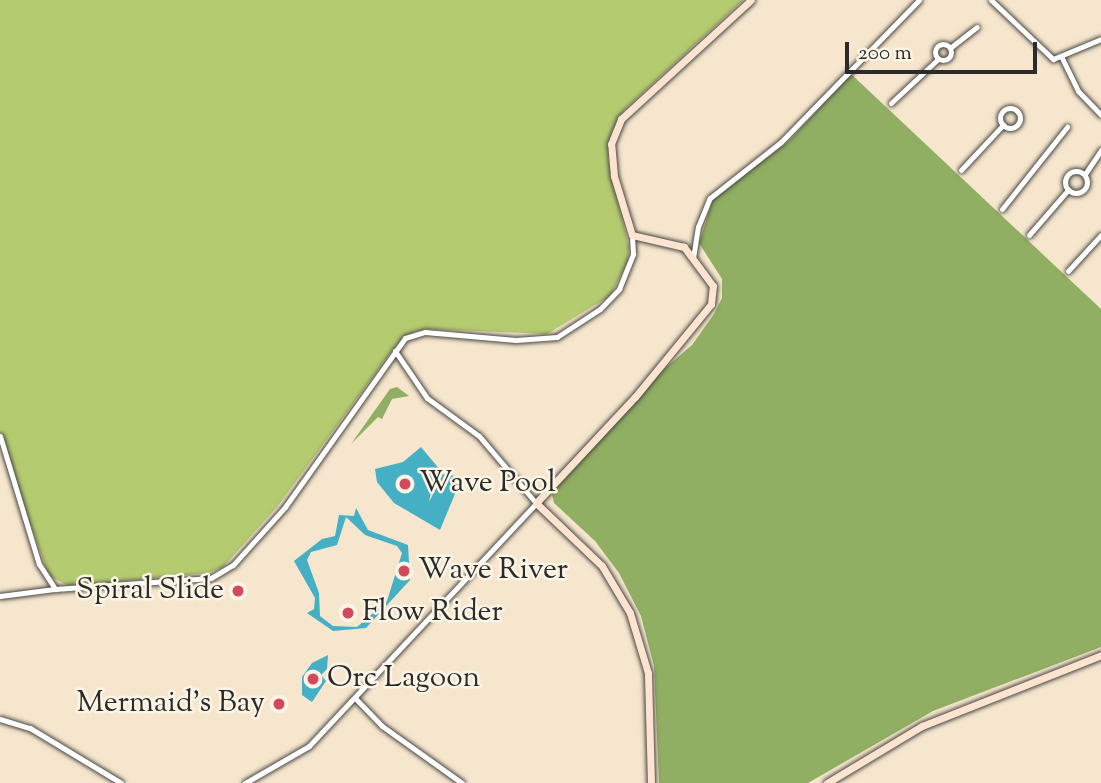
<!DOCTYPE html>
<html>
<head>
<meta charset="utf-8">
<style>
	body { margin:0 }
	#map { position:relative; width:1101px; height:783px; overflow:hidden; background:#f6e6cd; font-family:"Sorts Mill Goudy",serif }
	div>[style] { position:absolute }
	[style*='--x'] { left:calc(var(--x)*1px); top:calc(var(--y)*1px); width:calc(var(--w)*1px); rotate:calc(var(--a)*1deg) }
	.green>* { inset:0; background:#b5cb70 }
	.forest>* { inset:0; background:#90af62 }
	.water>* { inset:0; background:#45afc4 }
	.roads { filter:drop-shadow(0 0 2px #494743) drop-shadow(0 0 2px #494743) }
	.street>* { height:5px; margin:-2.5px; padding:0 2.5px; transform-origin:2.5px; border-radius:2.5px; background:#fff }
	.street>.ring { margin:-2.5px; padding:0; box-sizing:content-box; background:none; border:5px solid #fff; border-radius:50% }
	.secondary>* { height:7px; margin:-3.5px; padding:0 3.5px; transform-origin:3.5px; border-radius:3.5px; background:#fde4d1 }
	.dots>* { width:19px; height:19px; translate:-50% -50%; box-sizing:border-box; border:4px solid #fcf5e5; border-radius:50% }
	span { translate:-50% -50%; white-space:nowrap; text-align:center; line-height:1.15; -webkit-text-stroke:5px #fcf5e5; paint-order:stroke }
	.poi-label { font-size:30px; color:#2b2b2b }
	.left { translate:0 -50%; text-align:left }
	.right { translate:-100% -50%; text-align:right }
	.scale { position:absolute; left:845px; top:42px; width:192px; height:32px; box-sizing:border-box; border:4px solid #2b2b2b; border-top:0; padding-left:9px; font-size:21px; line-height:24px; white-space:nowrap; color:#2b2b2b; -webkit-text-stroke:5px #fcf5e5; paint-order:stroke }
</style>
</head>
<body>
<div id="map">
	<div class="green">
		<div style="clip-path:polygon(0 0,743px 0,624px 110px,611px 133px,608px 159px,629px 248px,627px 263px,610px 296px,547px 334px,428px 329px,414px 332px,397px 344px,277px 507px,223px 567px,208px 573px,69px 586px,49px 576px,0 439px)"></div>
	</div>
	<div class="forest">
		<div style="clip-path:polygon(851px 74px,1101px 309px,1101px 647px,933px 711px,808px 783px,659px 783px,654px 666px,641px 616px,619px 573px,595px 541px,554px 503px,551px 490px,656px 376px,692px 345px,714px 314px,722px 298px,722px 279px,699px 243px,713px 199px,789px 141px)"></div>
		<div style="clip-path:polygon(397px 387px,409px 396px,392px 399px,382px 419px,378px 417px,351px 444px,390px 389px)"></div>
	</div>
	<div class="water">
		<div style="clip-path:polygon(421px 447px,441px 471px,434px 479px,429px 502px,443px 474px,462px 477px,440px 530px,394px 503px,377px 482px,375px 469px,403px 462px)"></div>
		<div style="clip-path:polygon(evenodd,356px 508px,368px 530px,408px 545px,410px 580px,366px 628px,333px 631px,307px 613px,314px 609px,315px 598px,294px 561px,322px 539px,335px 536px,339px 515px,354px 516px,356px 508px,346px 517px,365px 535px,397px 546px,402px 553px,387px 601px,357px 627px,333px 626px,320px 616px,319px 593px,307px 560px,311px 552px,337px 545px,346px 517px)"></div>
		<div style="clip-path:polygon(328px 655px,327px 669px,321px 675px,326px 681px,312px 702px,302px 695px,302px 677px,312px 663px)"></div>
	</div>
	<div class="roads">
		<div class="street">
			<div style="--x:991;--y:0;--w:86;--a:43.6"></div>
			<div style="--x:1053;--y:59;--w:52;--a:-22.6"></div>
			<div class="ring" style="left:935px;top:44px;width:11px;height:11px"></div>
			<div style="--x:950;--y:48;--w:34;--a:-38"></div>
			<div style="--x:1062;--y:58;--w:37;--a:64"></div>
			<div style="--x:1078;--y:91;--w:33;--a:46"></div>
			<div style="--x:891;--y:103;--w:64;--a:-43.1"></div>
			<div class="ring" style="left:1000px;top:108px;width:15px;height:15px"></div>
			<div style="--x:961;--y:170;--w:62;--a:-47"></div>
			<div class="ring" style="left:1065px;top:171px;width:17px;height:17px"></div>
			<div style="--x:1085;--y:174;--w:29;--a:-56"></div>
			<div style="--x:1002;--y:209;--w:105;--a:-51.6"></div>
			<div style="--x:1029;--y:235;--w:60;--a:-49.1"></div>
			<div style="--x:693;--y:258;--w:31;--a:-81"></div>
			<div style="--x:698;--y:227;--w:31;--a:-68"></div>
			<div style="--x:710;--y:198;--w:90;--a:-38.3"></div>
			<div style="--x:781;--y:142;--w:198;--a:-45.8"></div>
			<div style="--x:1068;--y:271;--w:49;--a:-47.5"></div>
			<div style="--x:0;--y:436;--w:134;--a:73.1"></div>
			<div style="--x:39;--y:564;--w:30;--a:57"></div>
			<div style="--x:55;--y:589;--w:156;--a:-4"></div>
			<div style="--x:211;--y:578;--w:26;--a:-31"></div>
			<div style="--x:233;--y:565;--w:78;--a:-48.1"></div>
			<div style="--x:285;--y:507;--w:207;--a:-54.6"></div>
			<div style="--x:405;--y:338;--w:21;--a:-17"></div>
			<div style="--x:425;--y:332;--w:91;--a:5"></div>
			<div style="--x:516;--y:340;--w:41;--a:-4.2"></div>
			<div style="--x:557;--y:337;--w:51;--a:-33.1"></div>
			<div style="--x:600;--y:309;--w:28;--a:-46"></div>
			<div style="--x:619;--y:289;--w:38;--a:-68"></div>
			<div style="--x:633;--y:254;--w:19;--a:-93"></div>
			<div style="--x:0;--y:596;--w:55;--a:-7.3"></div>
			<div style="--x:355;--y:698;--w:39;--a:46"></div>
			<div style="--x:382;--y:726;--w:98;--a:35.5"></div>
			<div style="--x:0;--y:719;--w:31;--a:17"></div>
			<div style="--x:30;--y:728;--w:106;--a:31.1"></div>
			<div style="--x:245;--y:783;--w:74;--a:-30"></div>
			<div style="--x:309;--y:746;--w:333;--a:-46.9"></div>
			<div style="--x:536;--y:503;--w:88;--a:-130.4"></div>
			<div style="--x:479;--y:436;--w:64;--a:-143.8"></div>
			<div style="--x:427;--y:398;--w:57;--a:-124.2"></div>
		</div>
		<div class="secondary">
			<div style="--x:651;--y:783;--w:110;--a:-91.6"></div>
			<div style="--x:648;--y:673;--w:63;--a:-106.7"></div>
			<div style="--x:630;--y:613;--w:55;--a:-120.8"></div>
			<div style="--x:602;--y:566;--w:91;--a:-136.3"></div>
			<div style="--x:536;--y:503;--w:145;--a:-47"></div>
			<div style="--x:635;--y:397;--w:120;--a:-50.7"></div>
			<div style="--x:711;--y:304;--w:18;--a:-84"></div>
			<div style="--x:713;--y:286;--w:49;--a:-126.6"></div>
			<div style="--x:684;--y:247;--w:53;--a:-167"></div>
			<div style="--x:632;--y:235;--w:62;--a:-107"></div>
			<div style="--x:614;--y:176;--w:32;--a:-95"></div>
			<div style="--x:611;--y:144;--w:27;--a:-68"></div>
			<div style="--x:621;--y:119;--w:176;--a:-42.5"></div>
			<div style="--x:827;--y:783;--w:111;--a:-31"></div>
			<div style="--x:922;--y:726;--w:193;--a:-21.6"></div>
		</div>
	</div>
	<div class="dots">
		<div style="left:405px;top:484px;background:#d1495b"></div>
		<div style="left:404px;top:571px;background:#d1495b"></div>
		<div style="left:238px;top:591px;background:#d1495b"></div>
		<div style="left:348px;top:613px;background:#d1495b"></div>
		<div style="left:313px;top:679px;background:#d1495b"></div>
		<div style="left:279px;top:704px;background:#d1495b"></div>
	</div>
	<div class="poi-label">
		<span class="left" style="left:419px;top:484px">Wave Pool</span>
		<span class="left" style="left:418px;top:571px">Wave River</span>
		<span class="right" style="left:224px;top:591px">Spiral Slide</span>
		<span class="left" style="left:362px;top:613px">Flow Rider</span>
		<span class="left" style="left:327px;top:679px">Orc Lagoon</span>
		<span class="right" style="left:265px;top:704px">Mermaid's Bay</span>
	</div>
	<div class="scale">200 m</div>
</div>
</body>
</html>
